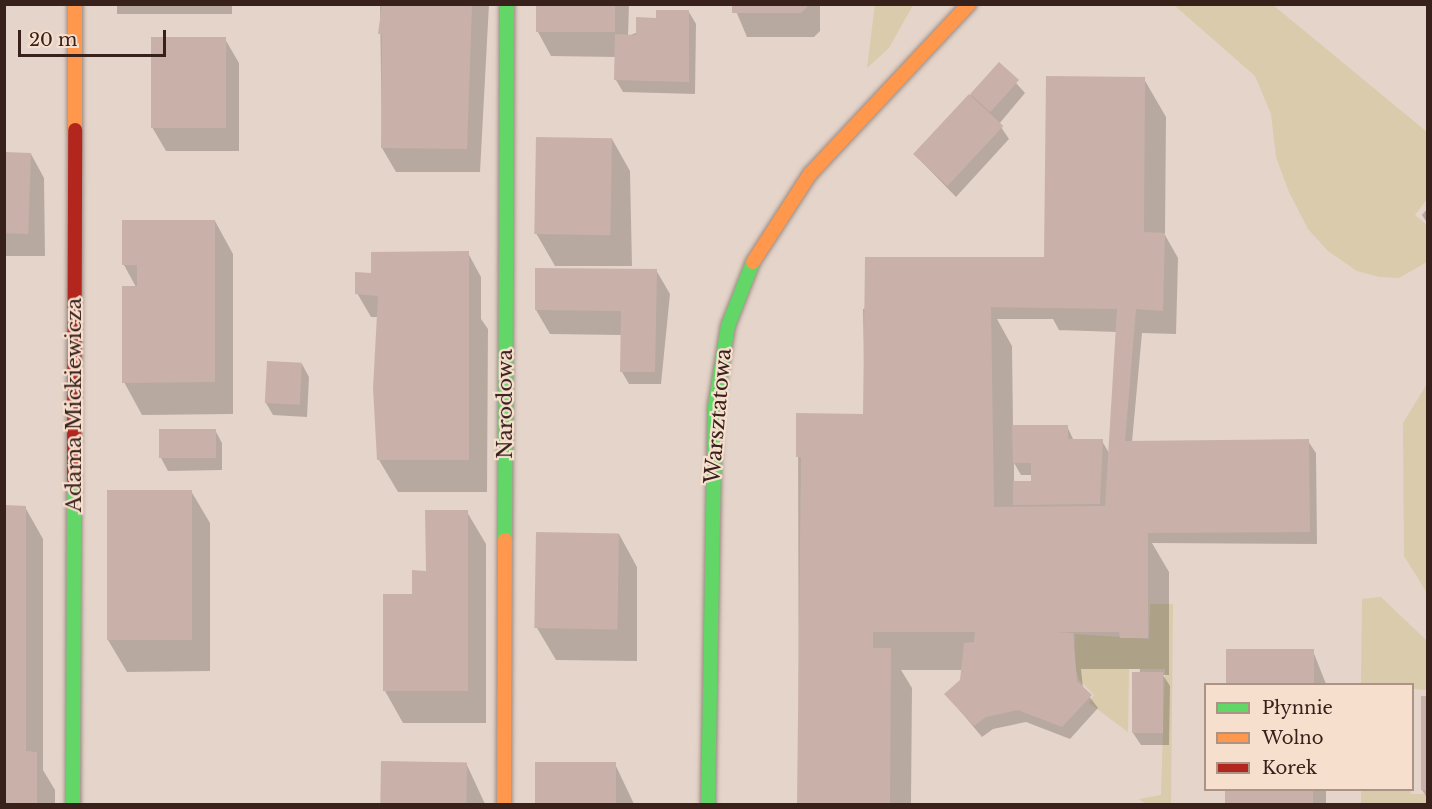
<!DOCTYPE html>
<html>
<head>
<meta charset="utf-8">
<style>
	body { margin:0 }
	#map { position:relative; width:1432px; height:809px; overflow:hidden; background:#e5d4c9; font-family:"Libre Baskerville",serif }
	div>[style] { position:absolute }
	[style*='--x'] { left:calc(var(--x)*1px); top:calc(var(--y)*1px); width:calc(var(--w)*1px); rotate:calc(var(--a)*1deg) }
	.green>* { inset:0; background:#d9cbab }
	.shadow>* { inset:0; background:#0003; transform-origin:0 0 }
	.building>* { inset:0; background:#c9b1aa; transform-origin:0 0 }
	.roads { filter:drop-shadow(0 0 2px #998a83) drop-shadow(0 0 2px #998a83) }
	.fast>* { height:14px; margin:-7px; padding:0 7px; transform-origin:7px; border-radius:7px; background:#63d668 }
	.slow>* { height:14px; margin:-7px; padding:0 7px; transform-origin:7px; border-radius:7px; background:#ff974d }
	.jam>* { height:14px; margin:-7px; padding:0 7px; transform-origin:7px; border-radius:7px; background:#b3261e }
	span { translate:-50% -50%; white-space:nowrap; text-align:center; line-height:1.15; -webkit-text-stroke:4.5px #f7dfce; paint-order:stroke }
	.street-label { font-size:21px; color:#38201b }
	.frame { position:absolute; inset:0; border:6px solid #38201b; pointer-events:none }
	.legend { position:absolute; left:1204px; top:683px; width:210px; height:108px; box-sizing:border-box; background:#f7dfce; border:2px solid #ab9386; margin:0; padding:8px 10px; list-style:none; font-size:18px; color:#38201b }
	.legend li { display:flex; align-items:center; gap:12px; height:30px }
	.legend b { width:30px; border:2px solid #ab9386 }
	.scale { position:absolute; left:18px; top:30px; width:148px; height:27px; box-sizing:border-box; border:3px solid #38201b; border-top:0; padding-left:8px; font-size:18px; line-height:21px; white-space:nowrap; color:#38201b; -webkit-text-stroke:4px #f7dfce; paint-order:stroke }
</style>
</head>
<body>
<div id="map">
	<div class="green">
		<div style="clip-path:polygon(875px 4px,913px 5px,889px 48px,867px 68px)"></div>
		<div style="clip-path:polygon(1174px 5px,1273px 5px,1427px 132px,1427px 199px,1415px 215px,1427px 225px,1427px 262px,1399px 278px,1380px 277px,1357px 271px,1328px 251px,1308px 229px,1289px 192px,1276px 157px,1271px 114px,1255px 76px)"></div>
		<div style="clip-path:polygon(1427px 384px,1428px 593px,1427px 593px,1404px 556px,1403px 423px)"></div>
		<div style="clip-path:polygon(1381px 597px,1427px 641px,1427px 690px,1361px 684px,1362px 599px)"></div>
		<div style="clip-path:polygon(1150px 604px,1173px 604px,1171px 804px,1146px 804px,1139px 799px,1161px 795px,1165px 669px,1129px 669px,1128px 732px,1089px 703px,1094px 695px,1079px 680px,1074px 664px,1075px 634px,1149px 639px)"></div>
		<div style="clip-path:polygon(1361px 790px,1411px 790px,1411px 794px,1427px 794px,1427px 804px,1361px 804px)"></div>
	</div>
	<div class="shadow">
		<div style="left:117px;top:4px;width:115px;height:10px"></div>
		<div style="clip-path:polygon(380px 4px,489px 4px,480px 172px,396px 172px,382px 148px)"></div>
		<div style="clip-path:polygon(538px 4px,629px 4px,628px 36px,689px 12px,696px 24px,695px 94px,623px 92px,616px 80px,616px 57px,551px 56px,538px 32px)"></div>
		<div style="clip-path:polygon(733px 4px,820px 4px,820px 31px,814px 37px,747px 37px)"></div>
		<div style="clip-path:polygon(225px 39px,239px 63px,239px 151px,166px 151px,152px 127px)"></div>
		<div style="clip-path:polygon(999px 64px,1025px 93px,999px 124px,1009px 139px,956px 197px,915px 155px)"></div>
		<div style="clip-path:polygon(evenodd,1144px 79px,1166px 117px,1165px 235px,1178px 258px,1176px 334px,1142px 333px,1132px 442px,1308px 441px,1316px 453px,1317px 544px,1152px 543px,1169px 572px,1169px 675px,1163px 675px,1170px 686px,1169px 745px,1141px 745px,1133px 733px,1140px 669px,1081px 669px,1083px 688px,1098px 708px,1070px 739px,1026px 722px,993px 729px,982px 737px,946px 694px,961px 681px,962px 670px,901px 670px,912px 688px,911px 804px,799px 804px,798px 415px,865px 419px,863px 309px,1046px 263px,1144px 79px,997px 319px,1053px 319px,1059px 330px,1117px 332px,1109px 453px,1102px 441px,1074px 441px,1067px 426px,1013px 426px,1012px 346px,997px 319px,1144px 79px,1014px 463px,1021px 475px,1032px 475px,1032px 482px,1014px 482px,1014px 463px)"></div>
		<div style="clip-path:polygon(612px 139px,630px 171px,632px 266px,555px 266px,536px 233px)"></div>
		<div style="clip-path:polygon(4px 154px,31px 154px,44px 178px,45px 256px,4px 256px)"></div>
		<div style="clip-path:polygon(1428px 208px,1428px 224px,1422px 215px)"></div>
		<div style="clip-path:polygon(215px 221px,233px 254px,233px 414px,142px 415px,124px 382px,136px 287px,124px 265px)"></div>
		<div style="clip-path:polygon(468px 253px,481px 277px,481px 319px,488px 329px,487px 492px,398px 492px,379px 460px,378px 317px,371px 317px,357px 293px,373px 274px)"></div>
		<div style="clip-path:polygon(656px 270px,670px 294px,661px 384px,629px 384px,622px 372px,622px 335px,550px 334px,536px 310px)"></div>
		<div style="clip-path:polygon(302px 364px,309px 377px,307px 417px,273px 415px,266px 403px)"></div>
		<div style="clip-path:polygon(215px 430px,222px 443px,222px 470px,168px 471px,161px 458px)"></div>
		<div style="clip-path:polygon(191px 491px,210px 523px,210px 671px,127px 672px,108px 640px)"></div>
		<div style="clip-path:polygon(4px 507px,25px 507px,43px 539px,43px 770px,55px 790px,55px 804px,4px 804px)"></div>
		<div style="clip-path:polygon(467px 512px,486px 544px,486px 723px,403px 723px,385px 691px,385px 596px,414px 595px)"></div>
		<div style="clip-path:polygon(619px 534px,637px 567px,637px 661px,556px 660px,537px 628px)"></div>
		<div style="clip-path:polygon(1227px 650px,1313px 651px,1326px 684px,1227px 684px)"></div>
		<div style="clip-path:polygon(1428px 697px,1428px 799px,1422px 790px)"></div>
		<div style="clip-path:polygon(382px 762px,466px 763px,485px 804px,382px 804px)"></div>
		<div style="clip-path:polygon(537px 763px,615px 764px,634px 804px,537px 804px)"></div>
		<div style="left:1226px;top:790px;width:100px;height:14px"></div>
	</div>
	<div class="building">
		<div style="clip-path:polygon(382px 4px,472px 6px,467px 149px,381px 148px,382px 34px,378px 34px)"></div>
		<div style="left:536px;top:4px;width:79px;height:28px"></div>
		<div style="clip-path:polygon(732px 4px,807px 4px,807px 7px,801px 13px,732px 13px)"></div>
		<div style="clip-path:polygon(656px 10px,689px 10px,689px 82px,614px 80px,615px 34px,636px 35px,636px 17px,656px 18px)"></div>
		<div style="left:226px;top:37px;width:91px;height:75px;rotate:90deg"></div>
		<div style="left:999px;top:62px;width:27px;height:43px;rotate:42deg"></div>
		<div style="clip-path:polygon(evenodd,1046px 76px,1145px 77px,1144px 232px,1165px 233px,1163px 311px,1136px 309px,1125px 441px,1309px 439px,1310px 532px,1148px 533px,1148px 638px,1120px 638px,1119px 632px,1056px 632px,1073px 633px,1077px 681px,1092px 695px,1062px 727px,1018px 710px,986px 717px,974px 726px,944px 694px,960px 680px,964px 643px,974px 642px,975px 632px,873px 632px,873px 648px,891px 648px,890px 804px,797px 804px,801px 457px,796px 457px,796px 413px,863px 414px,865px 257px,1044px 257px,1046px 76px,991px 307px,1117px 309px,1105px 506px,994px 507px,991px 307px)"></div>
		<div style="left:969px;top:94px;width:47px;height:82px;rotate:43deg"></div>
		<div style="left:536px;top:137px;width:76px;height:97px;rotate:1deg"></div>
		<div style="left:4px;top:152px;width:27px;height:81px;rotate:2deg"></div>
		<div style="clip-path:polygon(122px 220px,215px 220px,215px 382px,122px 383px,122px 286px,137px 286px,137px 265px,122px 265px)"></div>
		<div style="clip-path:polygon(469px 251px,469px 460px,377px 460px,373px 388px,378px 296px,355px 294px,355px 272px,371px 273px,371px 252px)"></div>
		<div style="clip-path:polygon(535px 268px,657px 269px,655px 372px,620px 372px,621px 311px,535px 310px)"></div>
		<div style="left:267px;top:361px;width:35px;height:42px;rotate:3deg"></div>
		<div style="clip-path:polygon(1012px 425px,1068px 425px,1068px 439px,1103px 439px,1100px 504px,1013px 505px,1013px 481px,1031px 481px,1031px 463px,1013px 463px)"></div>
		<div style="left:216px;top:429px;width:29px;height:57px;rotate:90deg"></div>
		<div style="left:107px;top:490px;width:85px;height:150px"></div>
		<div style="clip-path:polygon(5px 505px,26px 506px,26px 751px,37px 752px,37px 804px,5px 804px)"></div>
		<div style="clip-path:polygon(425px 510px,468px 510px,468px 691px,383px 691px,383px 594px,412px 594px,412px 570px,426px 571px)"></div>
		<div style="left:536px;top:532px;width:83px;height:96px;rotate:1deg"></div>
		<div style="left:1226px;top:649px;width:88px;height:35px"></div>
		<div style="left:1132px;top:672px;width:31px;height:61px"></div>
		<div style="left:1421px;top:696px;width:7px;height:94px"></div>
		<div style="left:381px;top:761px;width:86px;height:43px;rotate:1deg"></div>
		<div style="left:535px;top:762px;width:81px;height:42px"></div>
		<div style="left:1225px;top:790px;width:88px;height:14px"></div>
	</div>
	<div class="roads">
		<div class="fast">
			<div style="--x:505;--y:540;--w:536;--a:-89.79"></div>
			<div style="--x:73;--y:804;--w:325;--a:-89.8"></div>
			<div style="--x:708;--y:804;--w:398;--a:-89"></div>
			<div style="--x:715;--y:406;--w:81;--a:-80.8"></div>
			<div style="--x:728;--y:326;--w:69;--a:-68.7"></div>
		</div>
		<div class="slow">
			<div style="--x:75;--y:130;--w:126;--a:-90"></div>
			<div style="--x:753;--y:262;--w:105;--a:-57.1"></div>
			<div style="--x:810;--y:174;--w:233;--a:-46.9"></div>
			<div style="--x:504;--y:804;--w:264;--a:-89.8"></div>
		</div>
		<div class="jam">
			<div style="--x:74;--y:479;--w:349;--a:-89.8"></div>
		</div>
	</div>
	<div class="street-label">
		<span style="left:505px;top:404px;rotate:-90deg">Narodowa</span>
		<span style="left:74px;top:405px;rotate:-90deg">Adama Mickiewicza</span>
		<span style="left:718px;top:416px;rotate:-85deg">Warsztatowa</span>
	</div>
	<div class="frame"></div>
	<ul class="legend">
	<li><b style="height:8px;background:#63d668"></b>Płynnie</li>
	<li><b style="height:8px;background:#ff974d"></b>Wolno</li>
	<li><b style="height:8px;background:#b3261e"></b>Korek</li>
	</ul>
	<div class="scale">20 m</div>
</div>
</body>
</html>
